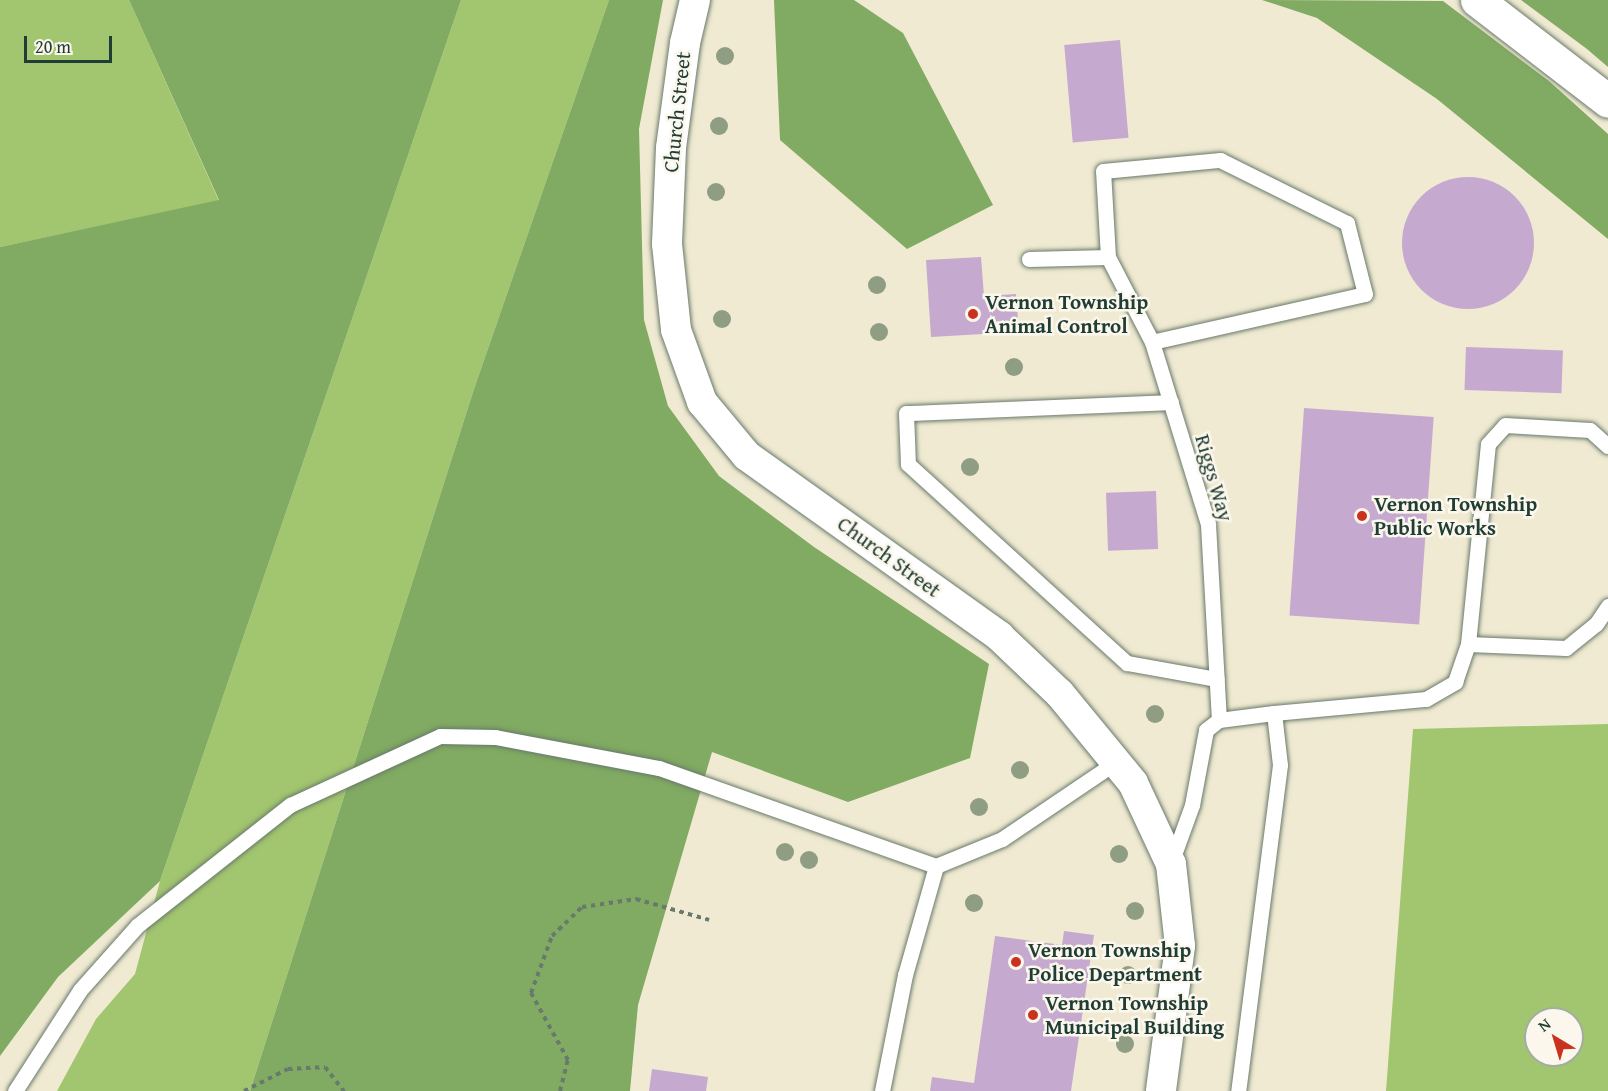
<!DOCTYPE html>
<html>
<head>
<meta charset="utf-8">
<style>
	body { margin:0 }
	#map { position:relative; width:1608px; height:1091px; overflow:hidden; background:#f0ead2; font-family:"Gentium Book Plus",serif }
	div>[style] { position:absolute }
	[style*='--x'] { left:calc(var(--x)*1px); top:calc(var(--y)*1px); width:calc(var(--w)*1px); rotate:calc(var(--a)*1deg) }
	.green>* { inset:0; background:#a2c56f }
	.forest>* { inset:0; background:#81aa62 }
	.building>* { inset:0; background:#c6a9ce; transform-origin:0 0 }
	.round { border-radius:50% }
	.path>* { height:4px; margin-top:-2px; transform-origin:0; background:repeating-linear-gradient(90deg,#687a6b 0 4.5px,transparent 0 9px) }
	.roads { filter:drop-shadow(0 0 2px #687a6b) drop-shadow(0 0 2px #687a6b) }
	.service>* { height:15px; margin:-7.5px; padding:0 7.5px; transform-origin:7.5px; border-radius:7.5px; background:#fff }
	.minor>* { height:30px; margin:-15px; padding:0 15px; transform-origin:15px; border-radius:15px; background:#fff }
	.tertiary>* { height:33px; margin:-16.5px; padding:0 16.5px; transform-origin:16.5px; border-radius:16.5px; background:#fff }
	.trees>* { width:18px; height:18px; margin:-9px; border-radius:50%; background:#8f9e83 }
	.dots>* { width:16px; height:16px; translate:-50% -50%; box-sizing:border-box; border:3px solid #fbf7ec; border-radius:50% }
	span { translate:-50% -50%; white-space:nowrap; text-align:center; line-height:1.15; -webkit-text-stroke:5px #fbf7ec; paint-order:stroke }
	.street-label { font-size:21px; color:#1f3d34 }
	.poi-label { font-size:21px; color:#1f3d34; font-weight:700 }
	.left { translate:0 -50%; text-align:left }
	.north { position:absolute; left:1524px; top:1007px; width:60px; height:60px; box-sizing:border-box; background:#fbf7ec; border:2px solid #a3ada2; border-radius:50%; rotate:322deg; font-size:16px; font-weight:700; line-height:24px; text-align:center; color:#1f3d34 }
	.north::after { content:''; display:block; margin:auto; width:21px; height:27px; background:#c8321e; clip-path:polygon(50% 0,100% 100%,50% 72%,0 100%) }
	.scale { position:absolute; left:24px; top:36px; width:88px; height:27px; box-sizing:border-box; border:3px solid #1f3d34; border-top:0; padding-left:8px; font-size:18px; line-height:21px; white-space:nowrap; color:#1f3d34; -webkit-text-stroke:4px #fbf7ec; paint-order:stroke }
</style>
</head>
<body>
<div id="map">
	<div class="green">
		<div style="clip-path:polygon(0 0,129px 0,219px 201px,0 247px)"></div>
		<div style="clip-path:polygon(461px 0,609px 0,474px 389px,250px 1091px,57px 1091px,96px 1019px,135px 974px,160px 881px)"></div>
		<div style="clip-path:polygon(evenodd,1608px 724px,1608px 1091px,1386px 1091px,1413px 729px,1608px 724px,1536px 1019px,1572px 1019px,1572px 1055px,1536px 1055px,1536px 1019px)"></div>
	</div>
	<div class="forest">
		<div style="clip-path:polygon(129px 0,461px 0,160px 881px,58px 977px,0 1056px,0 247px,219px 200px)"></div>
		<div style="clip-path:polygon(609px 0,663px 0,639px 129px,644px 320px,668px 406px,719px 476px,814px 547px,989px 664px,970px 758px,848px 802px,712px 752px,638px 1005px,630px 1091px,250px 1091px,474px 389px)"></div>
		<div style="clip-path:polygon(774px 0,854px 0,903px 33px,993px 205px,907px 249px,780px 140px)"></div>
		<div style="clip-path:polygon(1262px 0,1443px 1px,1549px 81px,1608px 134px,1608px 239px,1437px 99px,1317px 18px)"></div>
		<div style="clip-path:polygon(1521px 0,1608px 0,1608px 67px,1587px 49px)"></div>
	</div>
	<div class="building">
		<div style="left:1120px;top:40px;width:98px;height:56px;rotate:85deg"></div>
		<div class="round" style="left:1402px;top:177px;width:132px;height:132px"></div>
		<div style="clip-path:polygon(981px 257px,984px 296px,1016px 294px,1019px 332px,931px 337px,926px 260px)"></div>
		<div style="left:1466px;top:347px;width:97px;height:43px;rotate:2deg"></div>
		<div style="left:1304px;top:408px;width:130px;height:208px;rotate:4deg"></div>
		<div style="left:1156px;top:491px;width:58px;height:50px;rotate:88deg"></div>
		<div style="clip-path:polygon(1064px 931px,1094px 935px,1071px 1091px,930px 1091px,932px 1077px,974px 1083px,995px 936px,1062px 945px)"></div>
		<div style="clip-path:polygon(652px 1069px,708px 1077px,706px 1091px,649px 1091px)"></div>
	</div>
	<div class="path">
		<div style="--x:244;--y:1091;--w:49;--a:-26.6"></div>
		<div style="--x:288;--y:1069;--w:37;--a:-3"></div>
		<div style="--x:325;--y:1067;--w:31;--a:52"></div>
		<div style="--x:560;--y:1091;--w:32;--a:-76"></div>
		<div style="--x:568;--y:1060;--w:77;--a:-118.9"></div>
		<div style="--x:531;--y:993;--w:61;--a:-69.8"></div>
		<div style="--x:552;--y:936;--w:42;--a:-44"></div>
		<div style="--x:582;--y:907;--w:55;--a:-8.4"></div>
		<div style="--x:636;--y:899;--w:76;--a:16"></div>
	</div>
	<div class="roads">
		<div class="service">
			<div style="--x:1108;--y:257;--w:86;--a:-93.3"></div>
			<div style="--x:1103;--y:171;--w:118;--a:-5.4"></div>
			<div style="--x:1220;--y:160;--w:142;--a:26.4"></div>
			<div style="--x:1347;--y:223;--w:73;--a:75.8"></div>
			<div style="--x:1365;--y:294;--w:218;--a:167.3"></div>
			<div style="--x:1029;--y:259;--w:79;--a:-1.5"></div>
			<div style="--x:1108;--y:257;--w:96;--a:62.6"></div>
			<div style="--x:1152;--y:342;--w:190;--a:72.9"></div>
			<div style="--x:1208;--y:524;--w:196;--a:86.8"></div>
			<div style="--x:1171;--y:402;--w:265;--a:177.6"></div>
			<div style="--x:906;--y:413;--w:51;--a:87.8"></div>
			<div style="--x:908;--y:464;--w:296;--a:42.3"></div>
			<div style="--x:1127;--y:663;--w:91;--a:10.1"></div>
			<div style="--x:1468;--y:644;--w:98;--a:2.3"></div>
			<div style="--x:1566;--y:648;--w:38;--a:-39"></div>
			<div style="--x:1596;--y:624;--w:22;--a:-56"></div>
			<div style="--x:1274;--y:713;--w:153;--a:-5.3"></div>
			<div style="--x:1426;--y:699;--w:34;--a:-30"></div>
			<div style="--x:1455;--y:682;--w:40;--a:-71.1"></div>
			<div style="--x:1468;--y:644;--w:201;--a:-84.3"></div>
			<div style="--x:1488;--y:444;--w:25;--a:-48"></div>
			<div style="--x:1505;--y:425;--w:85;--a:3.4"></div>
			<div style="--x:1590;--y:430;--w:24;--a:42"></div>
			<div style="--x:1171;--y:863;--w:62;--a:-70.1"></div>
			<div style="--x:1192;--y:805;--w:76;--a:-79.4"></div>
			<div style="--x:1206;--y:730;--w:16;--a:-38"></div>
			<div style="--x:1219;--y:720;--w:55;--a:-7.3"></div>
			<div style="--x:1274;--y:713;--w:52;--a:83.4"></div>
			<div style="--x:1280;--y:765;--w:329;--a:97.3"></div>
			<div style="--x:15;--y:1091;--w:120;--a:-57.2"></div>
			<div style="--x:80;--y:990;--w:87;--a:-48.3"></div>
			<div style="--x:138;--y:925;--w:194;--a:-38.3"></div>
			<div style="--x:290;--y:805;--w:165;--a:-24.7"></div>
			<div style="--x:440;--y:736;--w:55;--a:1"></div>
			<div style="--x:495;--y:737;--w:167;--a:10.7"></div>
			<div style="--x:659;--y:768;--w:294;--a:19.5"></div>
			<div style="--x:936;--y:866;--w:71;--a:-22.2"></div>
			<div style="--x:1002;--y:839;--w:138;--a:-34"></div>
			<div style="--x:882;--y:1091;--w:118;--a:-78.8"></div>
			<div style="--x:905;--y:975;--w:113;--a:-74.1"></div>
		</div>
		<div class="minor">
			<div style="--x:695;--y:0;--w:44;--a:103.1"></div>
			<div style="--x:685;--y:43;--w:106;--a:97.6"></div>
			<div style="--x:671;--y:148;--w:96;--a:92.4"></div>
			<div style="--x:667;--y:244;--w:86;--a:84"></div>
			<div style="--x:676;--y:330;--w:77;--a:70.1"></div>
			<div style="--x:702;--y:402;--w:70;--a:50.2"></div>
			<div style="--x:747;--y:456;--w:310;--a:35.5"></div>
			<div style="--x:999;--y:636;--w:84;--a:43.6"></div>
			<div style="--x:1060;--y:694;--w:115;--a:50.6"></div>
			<div style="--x:1133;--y:783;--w:89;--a:64.9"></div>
			<div style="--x:1171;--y:864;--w:82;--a:83.7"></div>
			<div style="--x:1180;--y:946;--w:146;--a:97.5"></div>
		</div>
		<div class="tertiary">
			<div style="--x:1477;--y:0;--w:165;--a:37.6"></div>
		</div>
	</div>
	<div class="trees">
		<div style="left:725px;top:56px"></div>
		<div style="left:719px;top:126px"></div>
		<div style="left:716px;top:192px"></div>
		<div style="left:877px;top:285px"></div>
		<div style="left:722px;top:319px"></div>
		<div style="left:879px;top:332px"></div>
		<div style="left:1014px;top:367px"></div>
		<div style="left:970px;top:467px"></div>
		<div style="left:1155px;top:714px"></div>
		<div style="left:1020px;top:770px"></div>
		<div style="left:979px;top:807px"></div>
		<div style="left:785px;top:852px"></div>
		<div style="left:1119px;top:854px"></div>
		<div style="left:809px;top:860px"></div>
		<div style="left:974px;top:903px"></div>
		<div style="left:1135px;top:911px"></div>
		<div style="left:1128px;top:975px"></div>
		<div style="left:1125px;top:1044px"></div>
	</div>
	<div class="dots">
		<div style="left:973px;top:314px;background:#c8321e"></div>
		<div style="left:1362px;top:516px;background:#c8321e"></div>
		<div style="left:1016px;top:962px;background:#c8321e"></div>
		<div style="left:1033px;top:1015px;background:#c8321e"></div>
	</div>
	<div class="street-label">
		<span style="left:677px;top:112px;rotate:-84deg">Church Street</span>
		<span style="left:1214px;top:478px;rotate:74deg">Riggs Way</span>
		<span style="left:889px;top:557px;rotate:36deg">Church Street</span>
	</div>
	<div class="poi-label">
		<span class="left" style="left:985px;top:314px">Vernon Township<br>Animal Control</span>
		<span class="left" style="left:1374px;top:516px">Vernon Township<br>Public Works</span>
		<span class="left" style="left:1028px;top:962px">Vernon Township<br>Police Department</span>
		<span class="left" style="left:1045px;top:1015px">Vernon Township<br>Municipal Building</span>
	</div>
	<div class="north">N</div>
	<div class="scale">20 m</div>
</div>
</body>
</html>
